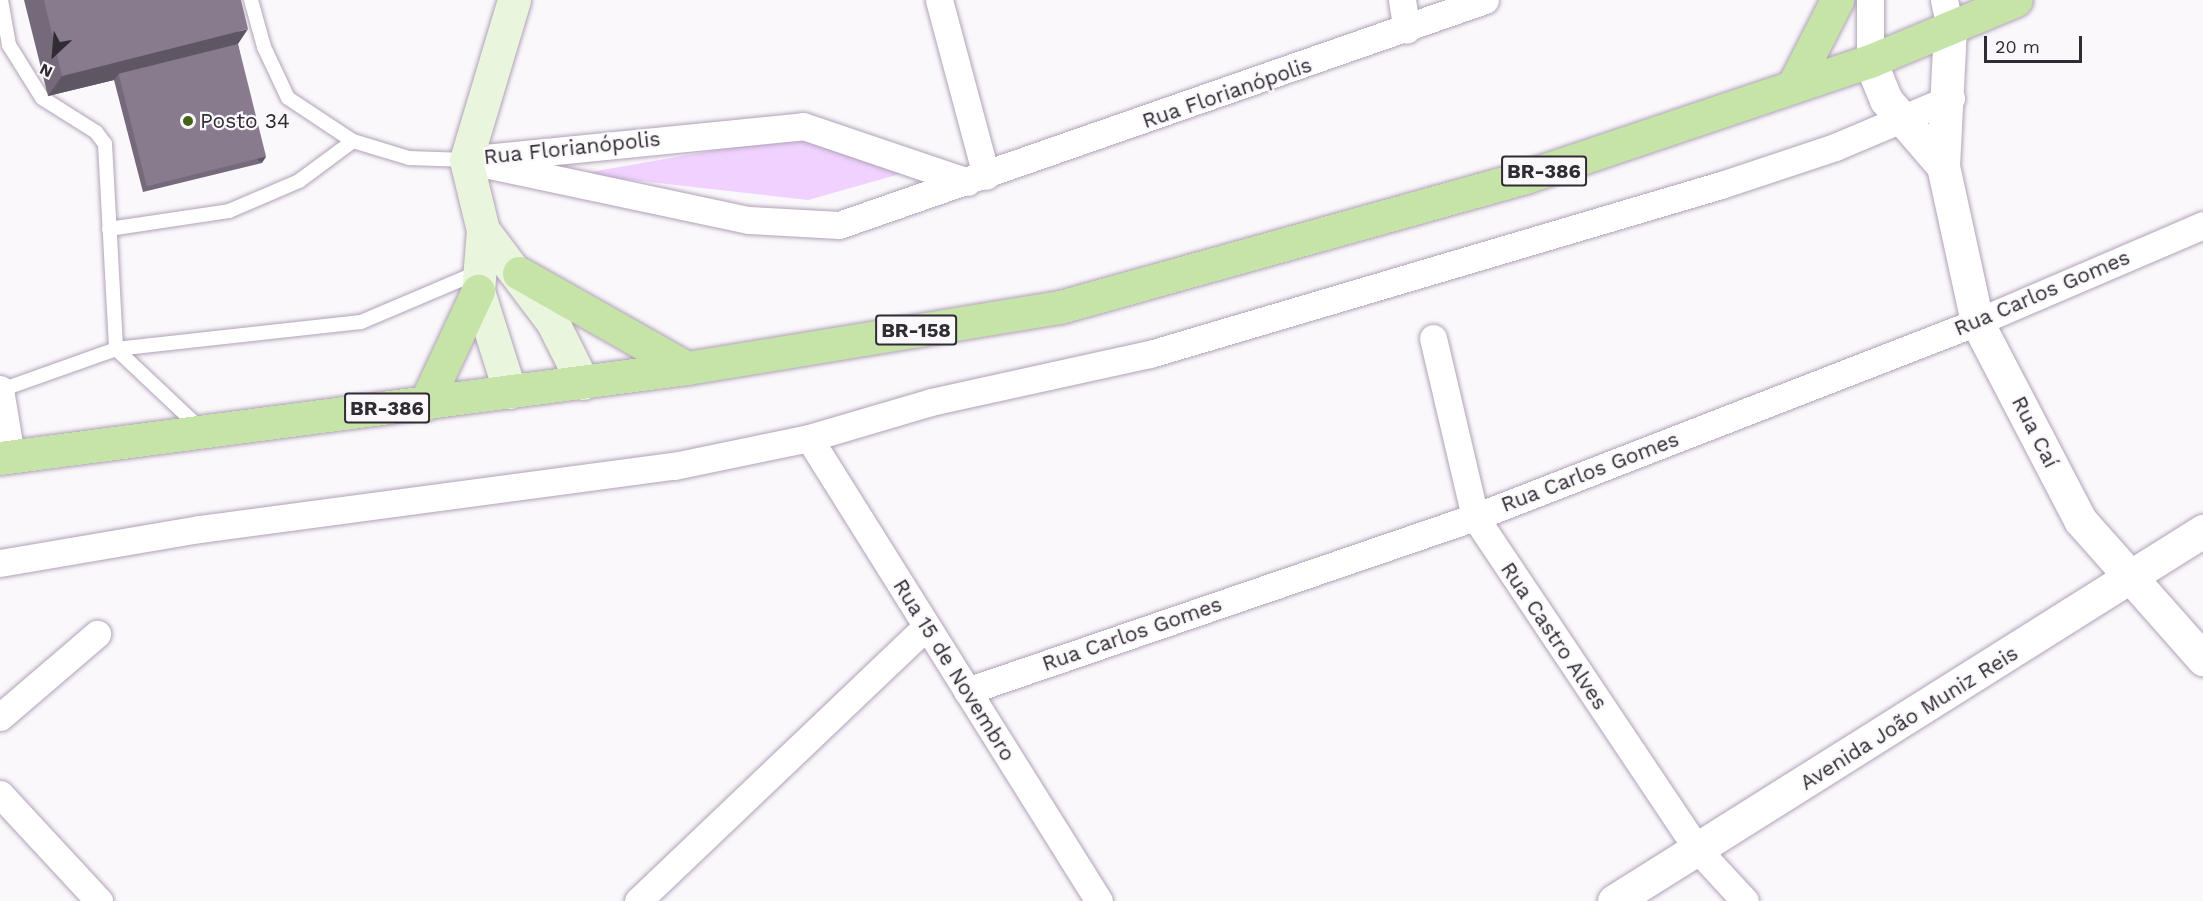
<!DOCTYPE html>
<html>
<head>
<meta charset="utf-8">
<style>
	body { margin:0 }
	#map { position:relative; width:2203px; height:901px; overflow:hidden; background:#fbf8fc; font-family:"Work Sans",sans-serif }
	div>[style] { position:absolute }
	[style*='--x'] { left:calc(var(--x)*1px); top:calc(var(--y)*1px); width:calc(var(--w)*1px); rotate:calc(var(--a)*1deg) }
	.green>* { inset:0; background:#f0d1ff }
	.roads { filter:drop-shadow(0 0 2px #b0a2b6) drop-shadow(0 0 2px #b0a2b6) }
	.service>* { height:14px; margin:-7px; padding:0 7px; transform-origin:7px; border-radius:7px; background:#fff }
	.minor>* { height:27px; margin:-13.5px; padding:0 13.5px; transform-origin:13.5px; border-radius:13.5px; background:#fff }
	.tertiary>* { height:33px; margin:-16.5px; padding:0 16.5px; transform-origin:16.5px; border-radius:16.5px; background:#fff }
	.secondary>* { height:33px; margin:-16.5px; padding:0 16.5px; transform-origin:16.5px; border-radius:16.5px; background:#eaf5de }
	.trunk>* { height:33px; margin:-16.5px; padding:0 16.5px; transform-origin:16.5px; border-radius:16.5px; background:#c6e4a7 }
	.wall>* { inset:0; background:#756a7a }
	.shaded-wall>* { inset:0; background:#5f5663; transform-origin:0 0 }
	.building>* { inset:0; background:#887b8e; transform-origin:0 0 }
	.dots>* { width:16px; height:16px; translate:-50% -50%; box-sizing:border-box; border:3px solid #fbf8fc; border-radius:50% }
	span { translate:-50% -50%; white-space:nowrap; text-align:center; line-height:1.15; -webkit-text-stroke:4.5px #fbf8fc; paint-order:stroke }
	.shield-label span { padding:2px 4px; background:#fbf8fc; border:2px solid; border-radius:4px; -webkit-text-stroke-width:0 }
	.shield-label { font-size:20px; color:#312b33; font-weight:700 }
	.street-label { font-size:21px; color:#312b33 }
	.poi-label { font-size:21px; color:#312b33 }
	.left { translate:0 -50%; text-align:left }
	.north { position:absolute; left:24px; top:24px; width:60px; height:60px; -webkit-text-stroke:4px #fbf8fc; paint-order:stroke; rotate:206deg; font-size:16px; font-weight:700; line-height:24px; text-align:center; color:#312b33 }
	.north::after { content:''; display:block; margin:auto; width:21px; height:27px; background:#312b33; clip-path:polygon(50% 0,100% 100%,50% 72%,0 100%) }
	.scale { position:absolute; left:1984px; top:36px; width:98px; height:27px; box-sizing:border-box; border:3px solid #312b33; border-top:0; padding-left:8px; font-size:18px; line-height:21px; white-space:nowrap; color:#312b33; -webkit-text-stroke:4px #fbf8fc; paint-order:stroke }
</style>
</head>
<body>
<div id="map">
	<div class="green">
		<div style="clip-path:polygon(791px 137px,914px 170px,808px 200px,579px 174px)"></div>
	</div>
	<div class="roads">
		<div class="service">
			<div style="--x:1;--y:0;--w:46;--a:79.9"></div>
			<div style="--x:9;--y:45;--w:62;--a:58.1"></div>
			<div style="--x:42;--y:98;--w:64;--a:32.2"></div>
			<div style="--x:96;--y:132;--w:15;--a:53"></div>
			<div style="--x:105;--y:144;--w:205;--a:86.9"></div>
			<div style="--x:116;--y:349;--w:117;--a:43.3"></div>
			<div style="--x:251;--y:0;--w:49;--a:74.5"></div>
			<div style="--x:264;--y:47;--w:56;--a:64.8"></div>
			<div style="--x:288;--y:98;--w:78;--a:33.5"></div>
			<div style="--x:353;--y:141;--w:59;--a:16.9"></div>
			<div style="--x:409;--y:158;--w:57;--a:2"></div>
			<div style="--x:109;--y:229;--w:121;--a:-8.5"></div>
			<div style="--x:229;--y:211;--w:76;--a:-23.2"></div>
			<div style="--x:299;--y:181;--w:67;--a:-36.5"></div>
			<div style="--x:1;--y:390;--w:122;--a:-19.6"></div>
			<div style="--x:116;--y:349;--w:246;--a:-6.3"></div>
			<div style="--x:361;--y:322;--w:128;--a:-23"></div>
		</div>
		<div class="minor">
			<div style="--x:939;--y:0;--w:182;--a:75"></div>
			<div style="--x:1402;--y:0;--w:30;--a:81"></div>
			<div style="--x:1944;--y:0;--w:29;--a:78"></div>
			<div style="--x:1870;--y:61;--w:61;--a:-90"></div>
			<div style="--x:485;--y:158;--w:320;--a:-5.7"></div>
			<div style="--x:803;--y:126;--w:174;--a:18.7"></div>
			<div style="--x:466;--y:160;--w:289;--a:12"></div>
			<div style="--x:749;--y:220;--w:90;--a:3.2"></div>
			<div style="--x:839;--y:225;--w:684;--a:-19.2"></div>
			<div style="--x:1433;--y:338;--w:184;--a:76.8"></div>
			<div style="--x:1475;--y:517;--w:401;--a:56.2"></div>
			<div style="--x:1698;--y:850;--w:69;--a:47.3"></div>
			<div style="--x:0;--y:389;--w:68;--a:80.7"></div>
			<div style="--x:809;--y:438;--w:546;--a:57.94"></div>
			<div style="--x:0;--y:563;--w:202;--a:-9.7"></div>
			<div style="--x:199;--y:529;--w:479;--a:-7.6"></div>
			<div style="--x:674;--y:466;--w:138;--a:-11.7"></div>
			<div style="--x:809;--y:438;--w:127;--a:-16.4"></div>
			<div style="--x:931;--y:402;--w:224;--a:-12.4"></div>
			<div style="--x:1150;--y:354;--w:595;--a:-16.49"></div>
			<div style="--x:1721;--y:185;--w:120;--a:-18.4"></div>
			<div style="--x:1835;--y:147;--w:126;--a:-22.9"></div>
			<div style="--x:967;--y:691;--w:537;--a:-18.91"></div>
			<div style="--x:1475;--y:517;--w:539;--a:-21.23"></div>
			<div style="--x:1977;--y:322;--w:246;--a:-23.2"></div>
			<div style="--x:0;--y:717;--w:128;--a:-40.6"></div>
			<div style="--x:0;--y:794;--w:146;--a:47.2"></div>
			<div style="--x:638;--y:901;--w:398;--a:-43.6"></div>
		</div>
		<div class="tertiary">
			<div style="--x:1950;--y:28;--w:138;--a:92.9"></div>
			<div style="--x:1943;--y:166;--w:160;--a:77.7"></div>
			<div style="--x:1977;--y:322;--w:223;--a:62.5"></div>
			<div style="--x:2080;--y:520;--w:186;--a:48.5"></div>
			<div style="--x:1870;--y:61;--w:42;--a:67.7"></div>
			<div style="--x:1886;--y:100;--w:87;--a:49.2"></div>
			<div style="--x:1614;--y:901;--w:696;--a:-32.14"></div>
		</div>
		<div class="secondary">
			<div style="--x:483;--y:230;--w:116;--a:53"></div>
			<div style="--x:553;--y:323;--w:67;--a:63.4"></div>
			<div style="--x:510;--y:392;--w:106;--a:-107.6"></div>
			<div style="--x:478;--y:291;--w:61;--a:-85.3"></div>
			<div style="--x:483;--y:230;--w:72;--a:-103.7"></div>
			<div style="--x:466;--y:160;--w:167;--a:-73.3"></div>
		</div>
		<div class="trunk">
			<div style="--x:1793;--y:86;--w:97;--a:-62.9"></div>
			<div style="--x:519;--y:273;--w:193;--a:29.5"></div>
			<div style="--x:425;--y:404;--w:125;--a:-64.9"></div>
			<div style="--x:0;--y:458;--w:693;--a:-7.46"></div>
			<div style="--x:687;--y:368;--w:378;--a:-9.3"></div>
			<div style="--x:1060;--y:307;--w:483;--a:-15.6"></div>
			<div style="--x:1525;--y:177;--w:364;--a:-18.6"></div>
			<div style="--x:1870;--y:61;--w:158;--a:-22.7"></div>
		</div>
	</div>
	<div class="wall">
		<div style="clip-path:polygon(24px 0,241px 0,238px 44px,262px 163px,143px 192px,114px 80px,48px 96px)"></div>
	</div>
	<div class="shaded-wall">
		<div style="clip-path:polygon(248px 29px,234px 50px,119px 74px,114px 80px,48px 96px,62px 76px)"></div>
		<div style="left:266px;top:157px;width:7px;height:122px;rotate:124deg"></div>
	</div>
	<div class="building">
		<div style="clip-path:polygon(44px 0,241px 0,248px 29px,62px 76px)"></div>
		<div style="left:238px;top:44px;width:116px;height:123px;rotate:76deg"></div>
	</div>
	<div class="dots">
		<div style="left:188px;top:121px;background:#446318"></div>
	</div>
	<div class="shield-label">
		<span style="left:1544px;top:171px">BR-386</span>
		<span style="left:916px;top:330px">BR-158</span>
		<span style="left:387px;top:408px">BR-386</span>
	</div>
	<div class="street-label">
		<span style="left:1227px;top:93px;rotate:-19deg">Rua Florianópolis</span>
		<span style="left:572px;top:148px;rotate:-6deg">Rua Florianópolis</span>
		<span style="left:2042px;top:293px;rotate:-23deg">Rua Carlos Gomes</span>
		<span style="left:2035px;top:432px;rotate:63deg">Rua Caí</span>
		<span style="left:1590px;top:472px;rotate:-21deg">Rua Carlos Gomes</span>
		<span style="left:1132px;top:634px;rotate:-19deg">Rua Carlos Gomes</span>
		<span style="left:1554px;top:636px;rotate:56deg">Rua Castro Alves</span>
		<span style="left:954px;top:670px;rotate:58deg">Rua 15 de Novembro</span>
		<span style="left:1909px;top:718px;rotate:-32deg">Avenida João Muniz Reis</span>
	</div>
	<div class="poi-label">
		<span class="left" style="left:200px;top:121px">Posto 34</span>
	</div>
	<div class="north">N</div>
	<div class="scale">20 m</div>
</div>
</body>
</html>
